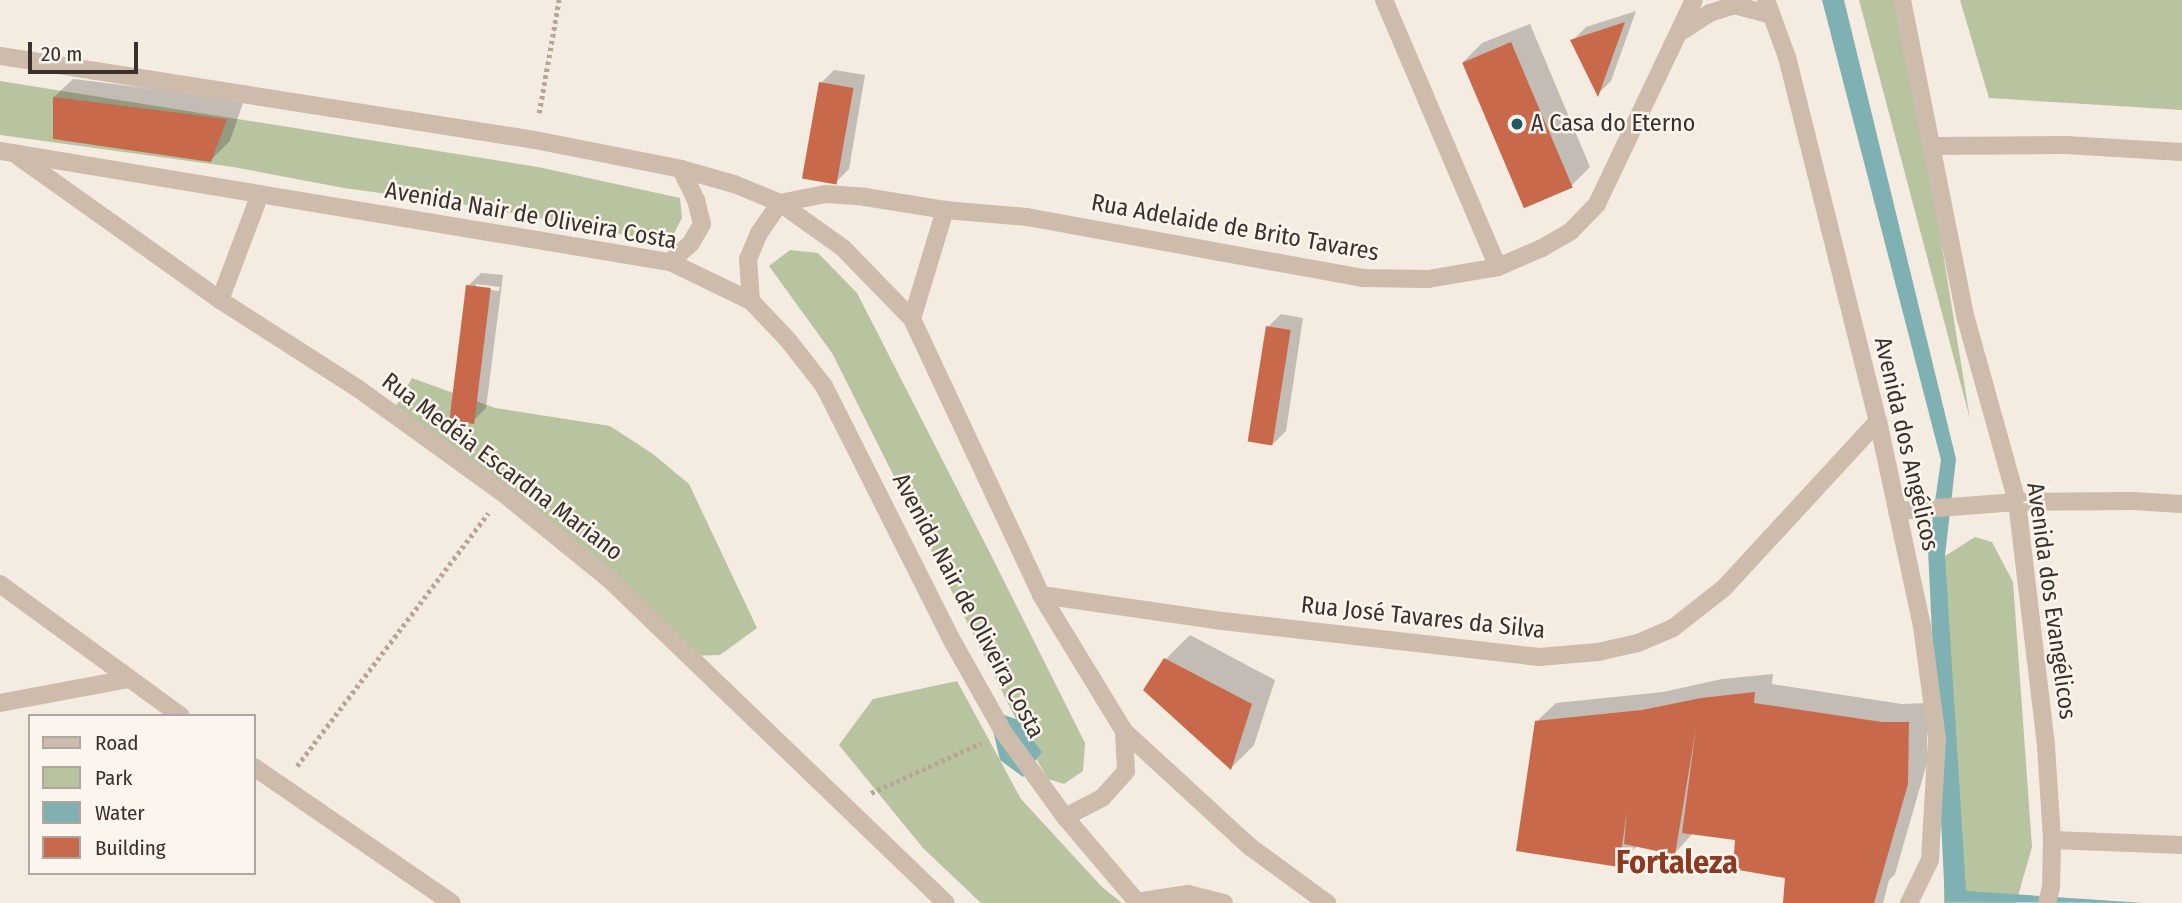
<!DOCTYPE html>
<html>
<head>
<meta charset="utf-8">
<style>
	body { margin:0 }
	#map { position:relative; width:2182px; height:903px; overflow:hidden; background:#f4ebe1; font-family:"Fira Sans Condensed",sans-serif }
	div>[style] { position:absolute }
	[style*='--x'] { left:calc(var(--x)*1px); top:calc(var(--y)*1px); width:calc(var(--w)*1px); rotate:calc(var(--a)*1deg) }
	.green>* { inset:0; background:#b8c4a0 }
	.water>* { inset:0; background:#7fb0b2 }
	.shadow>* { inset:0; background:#0003 }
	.building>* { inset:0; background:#c8694b; transform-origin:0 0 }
	.path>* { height:4.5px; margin-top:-2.25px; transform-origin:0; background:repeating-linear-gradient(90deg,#b9a596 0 3.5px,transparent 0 7px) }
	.minor>* { height:18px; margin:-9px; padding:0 9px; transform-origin:9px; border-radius:9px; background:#cdbbac }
	.dots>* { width:19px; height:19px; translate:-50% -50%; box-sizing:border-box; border:4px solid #fbf5ee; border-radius:50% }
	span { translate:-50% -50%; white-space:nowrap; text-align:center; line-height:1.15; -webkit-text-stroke:5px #fbf5ee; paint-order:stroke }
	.poi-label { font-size:24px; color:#3b302b }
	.left { translate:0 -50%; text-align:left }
	.street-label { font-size:24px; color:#3b302b }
	.district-label { font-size:32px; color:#8c3b22; font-weight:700 }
	.legend { position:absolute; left:28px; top:714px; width:228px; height:161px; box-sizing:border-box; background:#fbf5ee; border:2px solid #aea6a0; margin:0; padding:9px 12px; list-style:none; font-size:21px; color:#3b302b }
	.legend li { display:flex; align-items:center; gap:14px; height:35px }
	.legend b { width:35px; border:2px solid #aea6a0 }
	.scale { position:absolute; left:28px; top:42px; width:110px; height:32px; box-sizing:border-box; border:4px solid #3b302b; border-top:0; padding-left:9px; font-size:21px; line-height:24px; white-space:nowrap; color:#3b302b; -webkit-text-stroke:5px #fbf5ee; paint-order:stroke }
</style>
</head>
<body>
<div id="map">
	<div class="green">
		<div style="clip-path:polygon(1859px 0,1902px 0,1970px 419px)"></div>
		<div style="clip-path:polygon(1960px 0,2182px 0,2182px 110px,1989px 98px)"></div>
		<div style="clip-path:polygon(0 81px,538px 167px,680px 198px,682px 218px,671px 239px,631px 236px,475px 206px,344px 188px,233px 167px,0 135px)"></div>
		<div style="clip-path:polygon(790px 250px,818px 253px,857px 293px,991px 555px,1085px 743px,1083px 771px,1064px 784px,1048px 779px,1034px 755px,832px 353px,769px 266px)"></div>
		<div style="clip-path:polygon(412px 378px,495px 408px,610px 426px,653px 454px,689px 484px,757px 628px,720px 655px,687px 656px,609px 579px,392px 413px)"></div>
		<div style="clip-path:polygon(1975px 537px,1992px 542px,2013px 582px,2032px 847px,2016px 903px,1944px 903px,1945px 556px)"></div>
		<div style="clip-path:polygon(957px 681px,1021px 799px,1102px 887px,1122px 903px,981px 903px,923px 848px,839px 745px,873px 699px)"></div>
	</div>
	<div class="water">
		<div style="clip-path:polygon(1822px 0,1844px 0,1956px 459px,1945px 556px,1966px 891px,2144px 903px,1945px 902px,1928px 550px,1941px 460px)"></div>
		<div style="clip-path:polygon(988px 709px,1018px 720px,1042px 752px,1023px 777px,1000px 760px)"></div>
	</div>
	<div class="shadow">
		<div style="clip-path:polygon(1636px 11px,1611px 81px,1598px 94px,1573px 40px,1586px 27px)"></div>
		<div style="clip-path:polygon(1530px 24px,1590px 167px,1571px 186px,1526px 202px,1463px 62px,1482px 43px)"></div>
		<div style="clip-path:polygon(834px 70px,865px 75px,849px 169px,836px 182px,821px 83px)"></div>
		<div style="clip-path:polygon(73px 79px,244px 100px,230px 141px,211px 160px,54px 97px)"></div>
		<div style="clip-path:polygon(evenodd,481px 273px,503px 275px,486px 408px,473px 421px,468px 286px,481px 273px,476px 284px,500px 287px,499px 291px,476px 288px,476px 284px)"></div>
		<div style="clip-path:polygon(1281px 314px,1303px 318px,1286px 431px,1273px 444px,1268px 327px)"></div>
		<div style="clip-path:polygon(1190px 635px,1275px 680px,1254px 745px,1231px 768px,1166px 659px)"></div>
		<div style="clip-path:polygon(1773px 674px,1772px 684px,1902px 704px,1927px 703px,1927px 763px,1895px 874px,1889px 880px,1883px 903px,1784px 903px,1787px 877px,1737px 838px,1693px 833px,1674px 854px,1638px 845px,1618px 865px,1536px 722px,1556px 703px,1663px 692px,1722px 679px)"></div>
	</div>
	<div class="building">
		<div style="clip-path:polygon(1625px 22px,1598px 97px,1570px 40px)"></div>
		<div style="left:1511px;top:42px;width:158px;height:53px;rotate:67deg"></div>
		<div style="left:819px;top:82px;width:35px;height:98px;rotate:10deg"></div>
		<div style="clip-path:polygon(53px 97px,227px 119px,211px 162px,53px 139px)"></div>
		<div style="left:466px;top:285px;width:25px;height:137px;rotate:7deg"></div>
		<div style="left:1266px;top:326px;width:25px;height:117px;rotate:9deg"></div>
		<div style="clip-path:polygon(1164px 658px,1252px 704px,1231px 770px,1143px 690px)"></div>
		<div style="clip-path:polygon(1755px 692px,1754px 703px,1882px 722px,1909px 722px,1908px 784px,1874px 903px,1783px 903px,1785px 878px,1733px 869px,1735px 840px,1682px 833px,1696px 728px,1675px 855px,1624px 844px,1627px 811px,1619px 867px,1516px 851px,1535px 721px,1642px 710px,1701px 698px)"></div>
	</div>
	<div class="path">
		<div style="--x:539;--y:113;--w:115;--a:-80"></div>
		<div style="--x:297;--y:766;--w:317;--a:-52.9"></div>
		<div style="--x:871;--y:793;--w:121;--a:-24.4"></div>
	</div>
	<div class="minor">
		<div style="--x:1384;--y:0;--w:290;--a:66.9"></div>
		<div style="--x:1766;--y:0;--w:61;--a:69.8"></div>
		<div style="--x:1787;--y:57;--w:375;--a:76"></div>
		<div style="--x:1878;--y:421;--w:210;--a:77.9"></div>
		<div style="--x:1922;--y:626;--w:113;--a:82.4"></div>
		<div style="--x:1937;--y:738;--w:122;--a:93.3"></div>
		<div style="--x:1930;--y:860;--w:48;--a:116"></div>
		<div style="--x:1902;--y:0;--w:325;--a:78.7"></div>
		<div style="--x:1966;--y:319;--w:190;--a:74.4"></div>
		<div style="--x:2017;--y:502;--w:246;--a:83.2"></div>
		<div style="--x:2046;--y:746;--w:94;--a:86.3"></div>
		<div style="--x:2052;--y:840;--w:47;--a:91.2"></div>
		<div style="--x:2051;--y:887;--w:16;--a:104"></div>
		<div style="--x:1682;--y:31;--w:33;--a:-33"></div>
		<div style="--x:1710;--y:13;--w:25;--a:-18"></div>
		<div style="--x:1734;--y:5;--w:39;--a:15"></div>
		<div style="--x:0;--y:56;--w:542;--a:8.92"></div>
		<div style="--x:535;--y:140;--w:149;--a:11.2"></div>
		<div style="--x:681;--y:169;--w:55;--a:15.8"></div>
		<div style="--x:734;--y:184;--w:50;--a:22.4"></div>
		<div style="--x:780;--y:203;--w:77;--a:35.5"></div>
		<div style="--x:843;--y:248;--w:99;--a:45.8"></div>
		<div style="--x:912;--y:319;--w:305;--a:64.9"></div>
		<div style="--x:1041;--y:595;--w:159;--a:58.6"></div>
		<div style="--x:1124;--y:731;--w:170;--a:42.6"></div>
		<div style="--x:1249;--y:846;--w:97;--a:36.2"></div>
		<div style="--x:1932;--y:146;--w:134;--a:-0.4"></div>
		<div style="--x:2066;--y:145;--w:116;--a:3.5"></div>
		<div style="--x:0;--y:151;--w:679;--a:9.41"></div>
		<div style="--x:670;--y:262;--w:90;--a:25.7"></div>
		<div style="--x:751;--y:301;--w:54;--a:46.5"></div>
		<div style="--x:788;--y:340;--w:58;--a:52"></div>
		<div style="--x:824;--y:386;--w:289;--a:63.3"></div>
		<div style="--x:954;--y:644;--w:102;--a:60.7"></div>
		<div style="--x:1004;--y:733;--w:104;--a:54"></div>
		<div style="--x:1065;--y:817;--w:113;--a:49.7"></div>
		<div style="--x:19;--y:157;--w:247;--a:35.4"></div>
		<div style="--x:220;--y:300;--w:166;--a:32.7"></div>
		<div style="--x:360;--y:390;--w:176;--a:35.8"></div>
		<div style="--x:503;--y:493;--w:136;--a:39.1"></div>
		<div style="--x:609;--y:579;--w:467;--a:43.9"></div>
		<div style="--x:670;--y:262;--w:28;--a:-42"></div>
		<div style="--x:691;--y:243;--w:22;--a:-60"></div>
		<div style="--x:702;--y:224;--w:25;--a:-104"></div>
		<div style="--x:696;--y:200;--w:34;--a:-116"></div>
		<div style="--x:220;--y:300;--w:113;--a:-69.3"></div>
		<div style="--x:751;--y:301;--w:42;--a:-94.1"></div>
		<div style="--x:748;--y:259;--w:28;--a:-67"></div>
		<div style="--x:759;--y:233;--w:37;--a:-55"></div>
		<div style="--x:780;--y:203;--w:47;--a:-11.1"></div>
		<div style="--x:826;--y:194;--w:39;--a:4"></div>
		<div style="--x:865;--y:197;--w:81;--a:9.2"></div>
		<div style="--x:945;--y:210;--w:82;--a:4.9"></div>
		<div style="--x:1027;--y:217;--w:341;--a:10.3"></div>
		<div style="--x:1362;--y:278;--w:66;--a:0.9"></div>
		<div style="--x:1428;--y:279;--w:71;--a:-9.7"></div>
		<div style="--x:1498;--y:267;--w:48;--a:-23.4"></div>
		<div style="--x:1542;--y:248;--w:34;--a:-30"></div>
		<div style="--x:1571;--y:231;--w:37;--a:-46"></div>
		<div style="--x:1597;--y:204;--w:226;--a:-64.6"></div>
		<div style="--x:912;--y:319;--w:114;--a:-73.2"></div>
		<div style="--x:1897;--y:511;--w:120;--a:-4.3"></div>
		<div style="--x:2017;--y:502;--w:116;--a:-0.5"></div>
		<div style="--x:2133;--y:501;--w:49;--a:3.5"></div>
		<div style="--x:0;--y:584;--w:224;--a:36.1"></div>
		<div style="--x:1041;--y:595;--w:175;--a:8.2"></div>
		<div style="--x:1214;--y:620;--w:327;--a:6.5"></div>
		<div style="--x:1539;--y:657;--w:59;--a:-4.8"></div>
		<div style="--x:1598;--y:652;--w:41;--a:-12.7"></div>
		<div style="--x:1638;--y:643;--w:38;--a:-23"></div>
		<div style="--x:1673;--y:628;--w:65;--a:-38.1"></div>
		<div style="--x:1724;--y:588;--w:227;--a:-47.3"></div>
		<div style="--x:0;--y:703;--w:130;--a:-10.6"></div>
		<div style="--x:254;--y:767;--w:240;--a:34.5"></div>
		<div style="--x:1065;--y:817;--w:42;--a:-27.2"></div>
		<div style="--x:1102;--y:798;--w:36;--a:-48"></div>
		<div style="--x:1126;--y:771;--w:40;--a:-92.9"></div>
		<div style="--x:2052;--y:840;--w:130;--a:2.2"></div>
		<div style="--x:1136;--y:902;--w:53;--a:-8.7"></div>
		<div style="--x:1188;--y:894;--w:37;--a:14"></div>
	</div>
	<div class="dots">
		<div style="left:1517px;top:124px;background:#1f5a5e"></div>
	</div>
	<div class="poi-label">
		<span class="left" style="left:1531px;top:124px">A Casa do Eterno</span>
	</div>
	<div class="street-label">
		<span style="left:531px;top:216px;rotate:10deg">Avenida Nair de Oliveira Costa</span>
		<span style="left:1235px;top:228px;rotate:10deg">Rua Adelaide de Brito Tavares</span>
		<span style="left:1906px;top:444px;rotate:77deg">Avenida dos Angélicos</span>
		<span style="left:502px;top:467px;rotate:37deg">Rua Medéia Escardna Mariano</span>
		<span style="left:2051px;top:601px;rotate:82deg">Avenida dos Evangélicos</span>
		<span style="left:968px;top:606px;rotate:62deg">Avenida Nair de Oliveira Costa</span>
		<span style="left:1423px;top:618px;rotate:6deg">Rua José Tavares da Silva</span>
	</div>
	<div class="district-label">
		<span style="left:1677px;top:862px">Fortaleza</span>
	</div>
	<ul class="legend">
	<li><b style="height:9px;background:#cdbbac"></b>Road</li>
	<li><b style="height:19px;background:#b8c4a0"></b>Park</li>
	<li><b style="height:19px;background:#7fb0b2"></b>Water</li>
	<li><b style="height:19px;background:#c8694b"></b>Building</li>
	</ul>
	<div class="scale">20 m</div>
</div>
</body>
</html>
